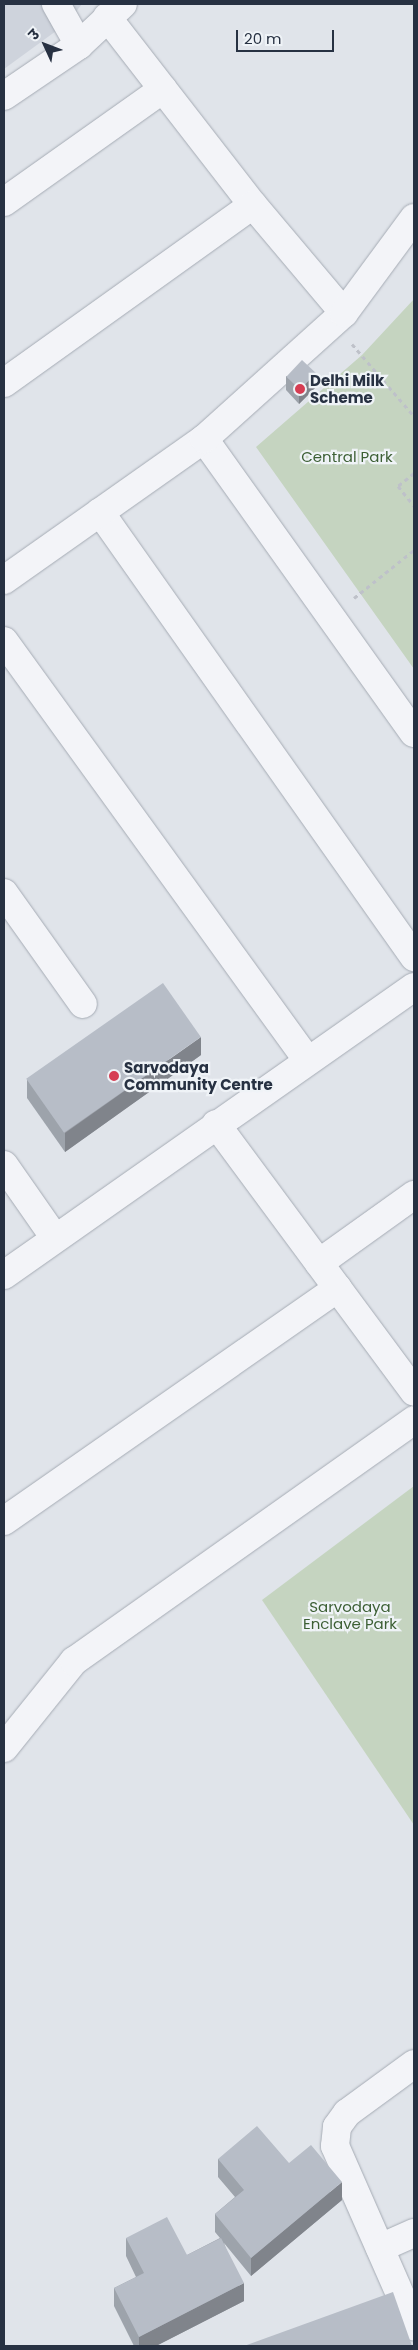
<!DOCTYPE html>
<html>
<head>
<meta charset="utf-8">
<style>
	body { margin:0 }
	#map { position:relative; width:418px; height:2350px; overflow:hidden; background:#e0e4ea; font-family:Poppins,"Noto Sans Devanagari",sans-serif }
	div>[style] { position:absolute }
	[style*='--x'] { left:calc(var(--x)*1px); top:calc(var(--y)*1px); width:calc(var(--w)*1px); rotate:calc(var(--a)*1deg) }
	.built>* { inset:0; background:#ced3dc }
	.green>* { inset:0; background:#c5d4c0 }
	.path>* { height:3px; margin-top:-1.5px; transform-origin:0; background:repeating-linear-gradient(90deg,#bec1c9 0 4px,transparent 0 8px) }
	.roads { filter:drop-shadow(0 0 1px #a5abb4) drop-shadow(0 0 1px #a5abb4) }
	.minor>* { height:28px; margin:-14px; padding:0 14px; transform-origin:14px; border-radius:14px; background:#f3f4f8 }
	.wall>* { inset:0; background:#9da3ab }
	.shaded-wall>* { inset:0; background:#80848b }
	.building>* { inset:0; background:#b7bdc7; transform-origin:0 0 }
	.dots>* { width:14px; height:14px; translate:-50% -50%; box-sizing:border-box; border:2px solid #eff3f7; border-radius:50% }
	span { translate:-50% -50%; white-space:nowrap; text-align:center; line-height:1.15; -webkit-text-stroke:4.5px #eff3f7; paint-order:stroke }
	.poi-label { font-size:15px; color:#273142; font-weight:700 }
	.left { translate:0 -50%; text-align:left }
	.park-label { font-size:15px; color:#3c5f34 }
	.frame { position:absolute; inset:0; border:5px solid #273142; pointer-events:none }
	.north { position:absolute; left:20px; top:20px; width:50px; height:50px; -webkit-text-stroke:4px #eff3f7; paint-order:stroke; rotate:313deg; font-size:14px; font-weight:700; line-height:20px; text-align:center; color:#273142 }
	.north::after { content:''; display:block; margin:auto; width:18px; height:22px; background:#273142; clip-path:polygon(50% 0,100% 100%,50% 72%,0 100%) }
	.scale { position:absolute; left:236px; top:30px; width:98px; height:22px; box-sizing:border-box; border:2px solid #273142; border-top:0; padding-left:6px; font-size:15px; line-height:18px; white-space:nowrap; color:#273142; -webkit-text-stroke:4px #eff3f7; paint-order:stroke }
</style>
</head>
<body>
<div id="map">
	<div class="built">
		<div style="clip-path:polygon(4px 4px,82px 4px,67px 23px,4px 69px)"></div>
	</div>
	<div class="green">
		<div style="clip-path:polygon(414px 299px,414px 669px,256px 447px,362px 355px)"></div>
		<div style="clip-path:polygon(414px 1486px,414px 1825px,262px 1600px)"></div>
	</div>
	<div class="path">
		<div style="--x:352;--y:344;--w:95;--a:49.3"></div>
		<div style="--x:414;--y:473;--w:21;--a:141"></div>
		<div style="--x:398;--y:486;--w:26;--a:51"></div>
		<div style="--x:354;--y:598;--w:77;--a:-38.7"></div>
	</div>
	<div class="roads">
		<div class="minor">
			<div style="--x:56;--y:4;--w:47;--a:60.7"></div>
			<div style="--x:107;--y:17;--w:238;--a:52.2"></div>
			<div style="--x:253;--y:205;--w:141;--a:49.9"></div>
			<div style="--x:4;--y:96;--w:91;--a:-34.2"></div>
			<div style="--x:79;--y:45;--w:60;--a:-43"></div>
			<div style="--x:4;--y:202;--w:195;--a:-35.4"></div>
			<div style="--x:4;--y:383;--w:306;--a:-35.6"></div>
			<div style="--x:204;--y:439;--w:361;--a:54.5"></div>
			<div style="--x:100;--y:512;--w:545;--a:54.79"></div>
			<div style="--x:4;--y:580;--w:245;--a:-35.2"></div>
			<div style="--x:204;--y:439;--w:188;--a:-42"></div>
			<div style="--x:344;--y:313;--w:118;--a:-53.6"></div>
			<div style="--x:4;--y:641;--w:518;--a:54.1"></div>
			<div style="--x:4;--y:893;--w:136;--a:54.6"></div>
			<div style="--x:216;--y:1124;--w:333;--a:53.5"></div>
			<div style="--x:4;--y:1165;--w:89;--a:55.1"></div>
			<div style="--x:319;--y:1263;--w:117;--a:-35.6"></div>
			<div style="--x:4;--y:1275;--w:501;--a:-35.09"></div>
			<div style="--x:4;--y:1521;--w:407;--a:-34.9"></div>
			<div style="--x:4;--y:1748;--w:112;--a:-51.2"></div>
			<div style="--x:74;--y:1661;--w:417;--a:-35.3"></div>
			<div style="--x:414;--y:2064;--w:83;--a:143.8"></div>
			<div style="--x:347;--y:2113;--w:17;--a:126"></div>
			<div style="--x:337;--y:2127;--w:19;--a:96"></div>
			<div style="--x:335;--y:2146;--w:197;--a:66.3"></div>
			<div style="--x:380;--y:2248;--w:37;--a:-24"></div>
		</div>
	</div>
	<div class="wall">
		<div style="clip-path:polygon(286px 376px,316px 387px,299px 404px,286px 390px)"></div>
		<div style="clip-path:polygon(201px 1055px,65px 1152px,27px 1098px,27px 1080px)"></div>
		<div style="clip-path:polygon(218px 2159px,289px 2163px,342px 2200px,251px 2276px,224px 2243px,244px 2301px,156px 2346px,134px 2346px,114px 2306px,114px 2288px,136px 2277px,126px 2256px,126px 2238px,187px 2255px,220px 2238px,215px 2232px,215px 2214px,235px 2197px,218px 2177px)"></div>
	</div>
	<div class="shaded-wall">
		<div style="clip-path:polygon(316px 373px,316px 387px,299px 404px,299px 389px)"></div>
		<div style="clip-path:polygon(201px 1037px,201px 1055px,65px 1152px,65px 1133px)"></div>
		<div style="clip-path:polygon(342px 2182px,342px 2200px,251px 2276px,251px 2258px)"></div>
		<div style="clip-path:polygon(244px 2283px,244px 2301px,156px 2346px,139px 2346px,139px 2337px)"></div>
	</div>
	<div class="building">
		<div style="left:302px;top:360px;width:19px;height:23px;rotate:43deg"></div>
		<div style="left:163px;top:983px;width:66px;height:167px;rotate:55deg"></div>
		<div style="clip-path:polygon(257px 2126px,289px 2163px,311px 2145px,342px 2182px,251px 2258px,215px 2214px,244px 2190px,218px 2159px)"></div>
		<div style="clip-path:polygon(167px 2217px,187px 2255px,221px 2238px,244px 2283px,139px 2337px,114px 2288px,144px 2273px,126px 2238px)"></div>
		<div style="clip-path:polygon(393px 2292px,412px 2346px,244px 2346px)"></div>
	</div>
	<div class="dots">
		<div style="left:300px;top:389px;background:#d63d53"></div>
		<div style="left:114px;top:1076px;background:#d63d53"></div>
	</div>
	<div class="poi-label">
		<span class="left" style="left:310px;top:389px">Delhi Milk<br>Scheme</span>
		<span class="left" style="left:124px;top:1076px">Sarvodaya<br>Community Centre</span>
	</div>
	<div class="park-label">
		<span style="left:347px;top:457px">Central Park</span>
		<span style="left:350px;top:1615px">Sarvodaya<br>Enclave Park</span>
	</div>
	<div class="frame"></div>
	<div class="north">उ</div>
	<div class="scale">20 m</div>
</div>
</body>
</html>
